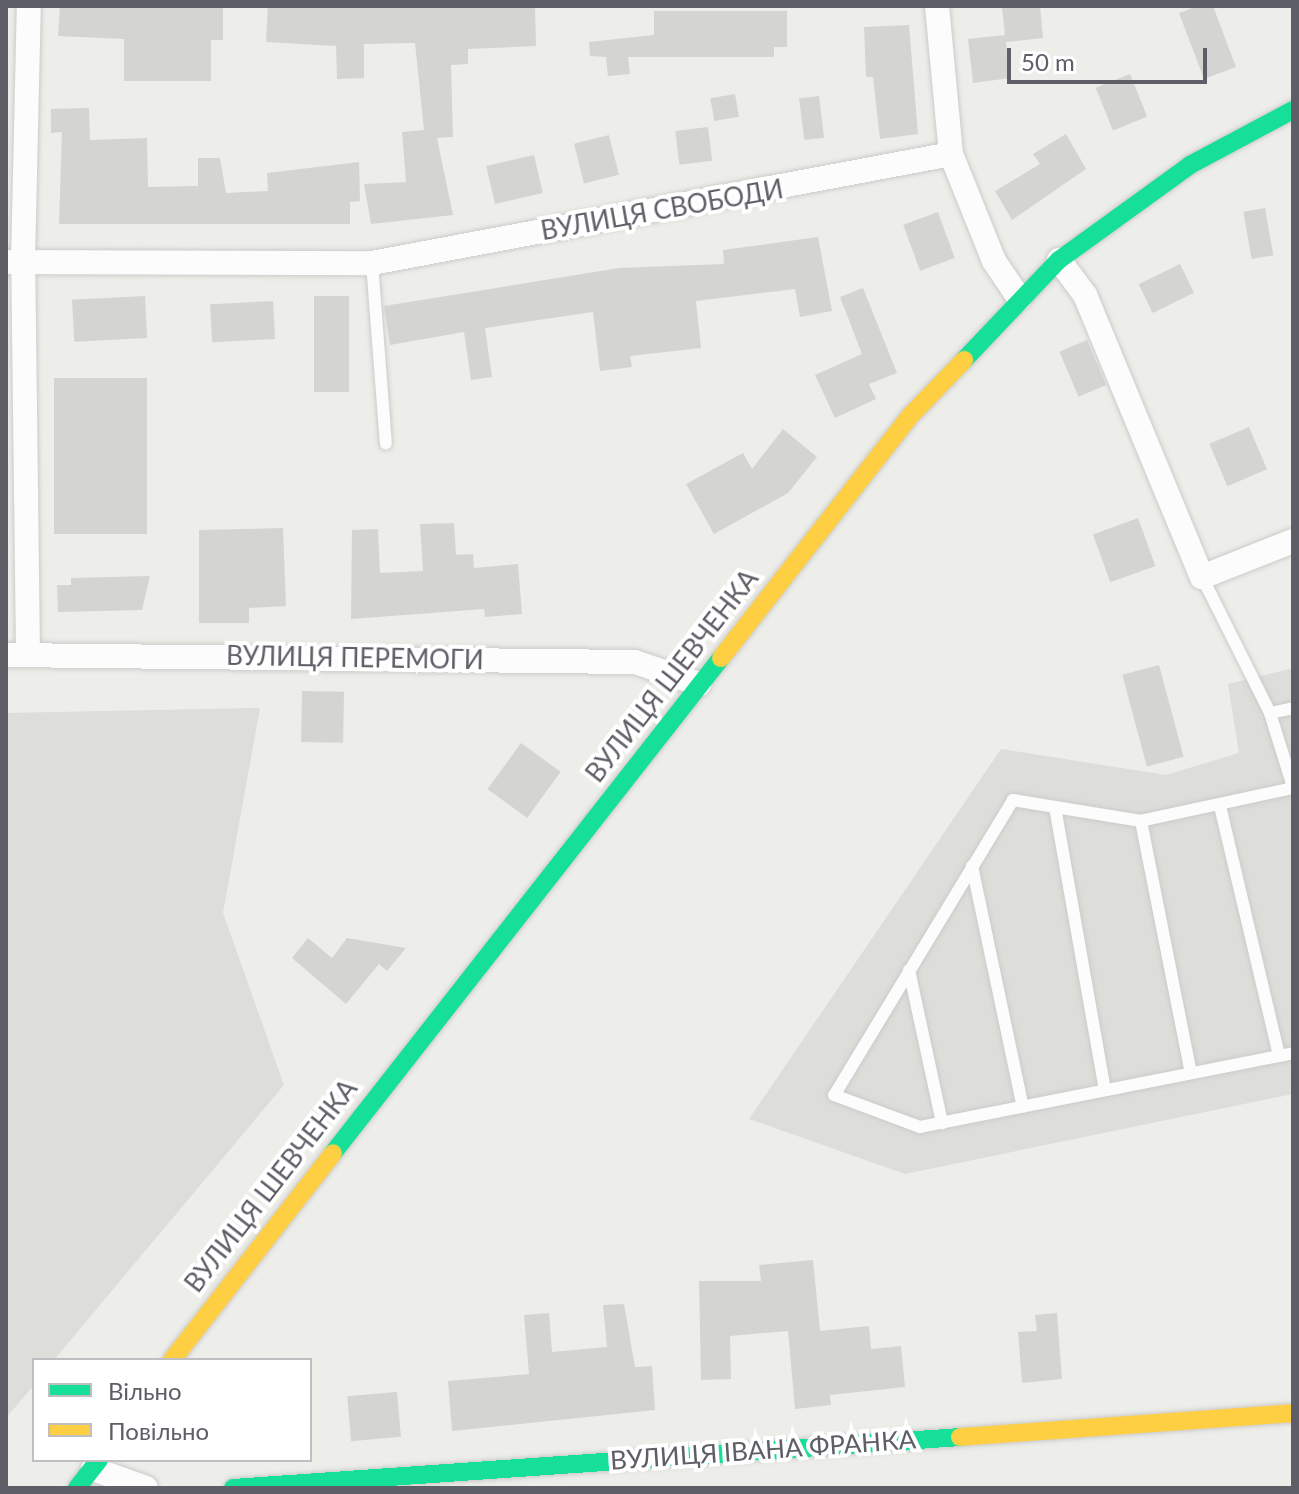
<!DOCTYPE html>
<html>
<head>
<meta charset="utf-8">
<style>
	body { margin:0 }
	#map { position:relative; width:1299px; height:1494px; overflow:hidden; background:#edede9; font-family:Lato,sans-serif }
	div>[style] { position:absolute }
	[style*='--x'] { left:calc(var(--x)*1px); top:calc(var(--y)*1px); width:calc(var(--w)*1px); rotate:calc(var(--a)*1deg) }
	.industrial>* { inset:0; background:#ddddd9 }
	.building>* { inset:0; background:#d4d4d2; transform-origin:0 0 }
	.roads { filter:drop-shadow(0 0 2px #cbcbcb) drop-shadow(0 0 2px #cbcbcb) }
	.lane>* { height:12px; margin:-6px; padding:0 6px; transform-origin:6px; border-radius:6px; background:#fcfcfc }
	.street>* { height:24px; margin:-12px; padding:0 12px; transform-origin:12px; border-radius:12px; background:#fcfcfc }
	.fast>* { height:18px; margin:-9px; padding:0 9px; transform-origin:9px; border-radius:9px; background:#16e098 }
	.slow>* { height:18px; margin:-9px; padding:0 9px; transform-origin:9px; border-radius:9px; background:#ffcf43 }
	span { translate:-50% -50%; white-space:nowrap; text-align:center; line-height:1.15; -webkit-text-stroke:8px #fff; paint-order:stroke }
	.street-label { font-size:26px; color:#5e5f66 }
	.frame { position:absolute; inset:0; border:8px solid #5e5f66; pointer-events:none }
	.legend { position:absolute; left:32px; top:1358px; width:280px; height:104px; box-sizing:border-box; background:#fff; border:2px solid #bfbfc2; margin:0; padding:10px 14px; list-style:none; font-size:24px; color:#5e5f66 }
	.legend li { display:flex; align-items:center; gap:16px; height:40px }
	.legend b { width:40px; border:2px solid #bfbfc2 }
	.scale { position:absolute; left:1007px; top:48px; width:200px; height:36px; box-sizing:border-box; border:4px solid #5e5f66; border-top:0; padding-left:10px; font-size:24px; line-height:28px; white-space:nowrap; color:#5e5f66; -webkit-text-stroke:6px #fff; paint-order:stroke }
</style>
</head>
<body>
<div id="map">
	<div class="industrial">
		<div style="clip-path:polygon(1293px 668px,1293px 1094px,905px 1174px,749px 1119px,1001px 749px,1166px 775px,1239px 753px,1228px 684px)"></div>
		<div style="clip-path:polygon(260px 708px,223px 913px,284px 1085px,54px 1360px,34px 1360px,34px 1385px,6px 1418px,6px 713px)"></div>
	</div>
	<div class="building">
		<div style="clip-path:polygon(60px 6px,223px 6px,223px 40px,211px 40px,211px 81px,124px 81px,124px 39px,58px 36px)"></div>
		<div style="clip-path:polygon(268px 6px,535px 7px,536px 46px,468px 49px,468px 64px,451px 65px,453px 137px,437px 138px,453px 215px,371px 224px,364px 184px,406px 182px,402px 132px,424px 130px,415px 43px,364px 44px,364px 78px,337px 79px,336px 46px,266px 42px)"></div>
		<div style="clip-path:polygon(1040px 6px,1043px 38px,1006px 42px,1010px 78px,973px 83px,968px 39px,1005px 35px,1002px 8px)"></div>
		<div style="clip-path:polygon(1198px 6px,1213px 6px,1236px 67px,1204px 79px,1179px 13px)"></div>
		<div style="clip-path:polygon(654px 11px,787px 11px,787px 47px,774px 47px,774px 57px,628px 57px,630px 74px,608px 76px,606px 57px,590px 56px,589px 42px,654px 35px)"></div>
		<div style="clip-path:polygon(909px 25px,918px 134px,880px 139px,873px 77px,866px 77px,864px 27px)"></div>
		<div style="left:1130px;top:74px;width:46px;height:37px;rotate:68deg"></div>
		<div style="left:735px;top:94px;width:23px;height:25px;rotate:80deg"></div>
		<div style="left:819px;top:96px;width:42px;height:20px;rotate:83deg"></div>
		<div style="clip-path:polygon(89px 108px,90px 140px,147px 138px,148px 187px,198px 186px,198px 158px,220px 158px,226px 193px,268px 191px,267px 173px,359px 162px,360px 201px,350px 202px,350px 224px,59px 224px,62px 132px,51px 133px,51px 109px)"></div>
		<div style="left:708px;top:127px;width:34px;height:33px;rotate:83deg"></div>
		<div style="clip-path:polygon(1066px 134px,1086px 169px,1012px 220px,995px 191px,1040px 164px,1033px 154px)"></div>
		<div style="left:609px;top:135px;width:41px;height:36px;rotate:76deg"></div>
		<div style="left:534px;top:155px;width:39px;height:49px;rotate:77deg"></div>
		<div style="left:1265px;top:208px;width:48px;height:22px;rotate:80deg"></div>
		<div style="left:938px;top:212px;width:49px;height:37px;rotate:70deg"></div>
		<div style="clip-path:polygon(818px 237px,832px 311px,800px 317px,795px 289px,696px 301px,701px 348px,630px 356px,632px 367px,600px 371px,593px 312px,485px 328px,492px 377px,471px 380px,464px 332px,390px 345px,384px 306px,619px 268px,724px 264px,723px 250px)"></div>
		<div style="left:1180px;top:264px;width:32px;height:46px;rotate:64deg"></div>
		<div style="clip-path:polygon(863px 288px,897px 373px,869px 384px,876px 399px,835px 418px,815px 375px,862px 354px,840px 297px)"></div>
		<div style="left:145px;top:296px;width:42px;height:73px;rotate:87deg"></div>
		<div style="left:314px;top:296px;width:35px;height:96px"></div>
		<div style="left:273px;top:301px;width:38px;height:63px;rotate:87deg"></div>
		<div style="left:1087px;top:340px;width:49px;height:30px;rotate:67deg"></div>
		<div style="left:147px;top:378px;width:156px;height:93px;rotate:90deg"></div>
		<div style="left:1249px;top:427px;width:46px;height:43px;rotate:67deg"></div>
		<div style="clip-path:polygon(783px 429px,817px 457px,788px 493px,714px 534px,686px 484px,743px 453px,752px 469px)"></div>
		<div style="left:1138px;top:518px;width:51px;height:48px;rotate:70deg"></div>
		<div style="clip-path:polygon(454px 523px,456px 555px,473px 554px,474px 568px,518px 564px,522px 614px,485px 617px,484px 609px,351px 619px,352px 530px,378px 529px,380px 573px,423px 571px,420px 524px)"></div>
		<div style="clip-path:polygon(283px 528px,286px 606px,249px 608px,249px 623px,199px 623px,199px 530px)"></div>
		<div style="clip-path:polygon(150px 576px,142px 610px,58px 612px,57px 585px,71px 585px,71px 578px)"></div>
		<div style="left:1159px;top:665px;width:95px;height:38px;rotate:75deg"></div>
		<div style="left:302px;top:691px;width:42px;height:51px;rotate:1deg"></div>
		<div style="left:521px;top:743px;width:49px;height:57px;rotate:36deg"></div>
		<div style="clip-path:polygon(308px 938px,332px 958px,347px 938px,406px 948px,387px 971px,379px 964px,346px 1004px,292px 958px)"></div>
		<div style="clip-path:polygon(813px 1260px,820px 1331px,869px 1326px,871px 1349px,901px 1346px,905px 1387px,830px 1395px,831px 1405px,795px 1409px,788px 1331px,730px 1336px,731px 1379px,701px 1380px,699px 1281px,761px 1281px,759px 1265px)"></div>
		<div style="clip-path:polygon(624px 1304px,635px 1367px,652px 1366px,655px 1410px,452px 1431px,448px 1381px,529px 1374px,524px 1315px,549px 1313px,552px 1352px,607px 1347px,603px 1305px)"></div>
		<div style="clip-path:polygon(1057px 1313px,1062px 1379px,1022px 1383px,1018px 1332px,1037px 1331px,1035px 1315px)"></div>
		<div style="left:397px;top:1392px;width:45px;height:50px;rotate:85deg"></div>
	</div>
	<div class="roads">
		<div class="lane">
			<div style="--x:372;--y:263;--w:181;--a:85.6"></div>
			<div style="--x:1202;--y:577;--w:152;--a:63.4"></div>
			<div style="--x:1270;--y:713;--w:77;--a:72.7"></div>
			<div style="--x:1270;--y:713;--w:24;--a:-12"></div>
			<div style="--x:1293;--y:788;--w:156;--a:167.8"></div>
			<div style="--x:1141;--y:821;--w:130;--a:-170.7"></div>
			<div style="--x:1013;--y:800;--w:345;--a:121.2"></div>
			<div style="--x:834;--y:1095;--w:92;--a:20.4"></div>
			<div style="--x:920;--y:1127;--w:380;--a:-11.2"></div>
			<div style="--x:1220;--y:806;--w:257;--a:76.7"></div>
			<div style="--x:1055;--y:807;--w:287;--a:80"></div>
			<div style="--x:1141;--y:821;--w:257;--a:78.8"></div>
			<div style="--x:972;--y:866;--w:246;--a:78.1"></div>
			<div style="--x:909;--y:970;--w:157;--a:77.8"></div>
		</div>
		<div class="street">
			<div style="--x:937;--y:6;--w:149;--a:84.6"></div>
			<div style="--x:951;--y:154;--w:115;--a:68.1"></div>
			<div style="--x:994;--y:261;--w:45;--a:56"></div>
			<div style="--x:1059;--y:260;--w:44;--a:53.4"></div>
			<div style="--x:1085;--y:295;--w:305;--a:67.5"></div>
			<div style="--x:1202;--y:577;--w:98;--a:-21.6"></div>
			<div style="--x:6;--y:262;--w:366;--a:0.2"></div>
			<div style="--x:372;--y:263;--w:589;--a:-10.66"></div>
			<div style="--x:28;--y:654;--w:392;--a:-90.7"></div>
			<div style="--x:23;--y:262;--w:256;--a:-88.7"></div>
			<div style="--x:6;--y:655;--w:629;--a:0.64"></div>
			<div style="--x:635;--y:662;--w:68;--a:19"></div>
			<div style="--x:93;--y:1469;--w:56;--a:19.7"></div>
		</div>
		<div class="fast">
			<div style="--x:964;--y:360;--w:138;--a:-46.5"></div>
			<div style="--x:1059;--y:260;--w:162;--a:-35.9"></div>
			<div style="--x:1190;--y:165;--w:117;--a:-28.1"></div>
			<div style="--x:333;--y:1153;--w:629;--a:-51.91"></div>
			<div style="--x:77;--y:1488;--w:36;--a:-52"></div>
			<div style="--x:233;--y:1488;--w:729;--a:-4.01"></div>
		</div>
		<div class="slow">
			<div style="--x:721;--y:658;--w:307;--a:-52"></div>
			<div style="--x:910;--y:416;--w:78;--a:-46"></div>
			<div style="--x:172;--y:1360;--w:262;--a:-52.1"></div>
			<div style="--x:960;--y:1437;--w:334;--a:-4.1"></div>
		</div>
	</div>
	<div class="street-label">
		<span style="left:662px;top:210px;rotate:-10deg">ВУЛИЦЯ СВОБОДИ</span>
		<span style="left:355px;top:658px;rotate:1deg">ВУЛИЦЯ ПЕРЕМОГИ</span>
		<span style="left:672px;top:676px;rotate:-52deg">ВУЛИЦЯ ШЕВЧЕНКА</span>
		<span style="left:271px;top:1186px;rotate:-52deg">ВУЛИЦЯ ШЕВЧЕНКА</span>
		<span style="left:763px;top:1450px;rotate:-4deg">ВУЛИЦЯ ІВАНА ФРАНКА</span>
	</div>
	<div class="frame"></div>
	<ul class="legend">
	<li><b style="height:10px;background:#16e098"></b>Вільно</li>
	<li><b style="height:10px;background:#ffcf43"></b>Повільно</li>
	</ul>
	<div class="scale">50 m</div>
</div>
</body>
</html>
